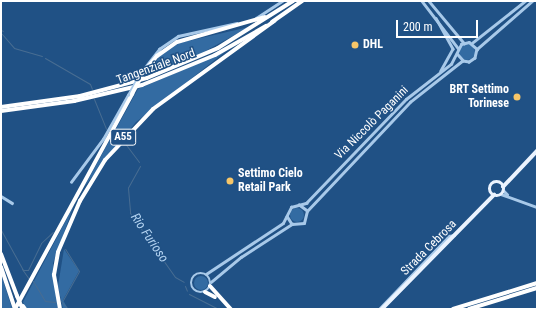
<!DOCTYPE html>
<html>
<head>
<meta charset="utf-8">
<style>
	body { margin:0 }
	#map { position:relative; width:538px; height:310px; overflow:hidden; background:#205185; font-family:"Roboto Condensed",sans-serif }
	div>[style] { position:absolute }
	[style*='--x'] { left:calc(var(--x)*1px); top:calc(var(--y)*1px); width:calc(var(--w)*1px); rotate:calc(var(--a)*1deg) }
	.green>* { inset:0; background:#336ba2 }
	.round { border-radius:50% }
	.stream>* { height:1px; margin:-0.5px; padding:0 0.5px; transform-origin:0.5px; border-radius:0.5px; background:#486d92 }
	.minor>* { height:2.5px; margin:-1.25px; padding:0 1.25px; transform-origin:1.25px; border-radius:1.25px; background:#a8c9e9 }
	.minor>.ring { margin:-1.25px; padding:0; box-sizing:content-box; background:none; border:2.5px solid #a8c9e9; border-radius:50% }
	.major>* { height:3.5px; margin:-1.75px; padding:0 1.75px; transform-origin:1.75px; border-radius:1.75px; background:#ebf3fe }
	.major>.ring { margin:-1.75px; padding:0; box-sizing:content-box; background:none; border:3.5px solid #ebf3fe; border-radius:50% }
	.highway>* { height:4px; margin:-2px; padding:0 2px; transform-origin:2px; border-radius:2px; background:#fff }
	.minor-bridge>* { height:2.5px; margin:-1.25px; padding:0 1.25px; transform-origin:1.25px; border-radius:1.25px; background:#a8c9e9 }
	.highway-bridge>* { height:4px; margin:-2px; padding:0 2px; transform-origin:2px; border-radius:2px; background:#fff }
	.dots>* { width:11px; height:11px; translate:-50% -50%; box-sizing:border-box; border:2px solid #205185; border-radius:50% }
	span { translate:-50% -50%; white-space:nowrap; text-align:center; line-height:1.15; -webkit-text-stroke:3px #205185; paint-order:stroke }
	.shield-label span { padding:1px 3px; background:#205185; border:1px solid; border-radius:3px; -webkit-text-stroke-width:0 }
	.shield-label { font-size:11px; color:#fff; font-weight:700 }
	.poi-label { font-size:12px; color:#fff; font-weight:700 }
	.left { translate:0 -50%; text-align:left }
	.right { translate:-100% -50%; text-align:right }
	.street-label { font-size:12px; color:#fff }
	.water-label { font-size:13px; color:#b3d3f1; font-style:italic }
	.frame { position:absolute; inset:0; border:2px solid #fff; pointer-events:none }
	.scale { position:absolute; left:396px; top:20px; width:82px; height:18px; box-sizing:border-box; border:2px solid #fff; border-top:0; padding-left:5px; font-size:12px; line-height:14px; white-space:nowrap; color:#fff; -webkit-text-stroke:3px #205185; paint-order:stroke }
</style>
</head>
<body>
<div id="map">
	<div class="green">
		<div style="clip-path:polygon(249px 27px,200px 54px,145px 76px,160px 56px,179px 43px)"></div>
		<div class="round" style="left:459px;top:44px;width:16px;height:16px"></div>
		<div style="clip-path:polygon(225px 52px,136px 122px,84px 187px,138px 89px)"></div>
		<div style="clip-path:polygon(74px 205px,53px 263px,58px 309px,26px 309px,23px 302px)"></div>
		<div class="round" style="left:290px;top:208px;width:14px;height:14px"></div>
		<div style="clip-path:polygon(64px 249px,79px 271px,63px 300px,68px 309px,63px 309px,58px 286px)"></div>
		<div style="clip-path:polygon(1px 274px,12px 308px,12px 309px,1px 309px)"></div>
		<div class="round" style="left:194px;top:276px;width:14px;height:14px"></div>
	</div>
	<div class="stream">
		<div style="--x:1;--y:30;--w:2;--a:27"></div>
		<div style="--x:2;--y:34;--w:18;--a:49"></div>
		<div style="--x:14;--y:48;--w:29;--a:16"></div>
		<div style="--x:45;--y:58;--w:52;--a:30"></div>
		<div style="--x:90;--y:84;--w:5;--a:68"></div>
		<div style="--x:94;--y:99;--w:32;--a:68"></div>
		<div style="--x:124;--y:142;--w:25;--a:53"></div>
		<div style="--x:140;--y:166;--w:25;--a:119"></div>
		<div style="--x:128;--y:188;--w:25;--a:85"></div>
		<div style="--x:130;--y:213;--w:78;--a:54.9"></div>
		<div style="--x:175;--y:277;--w:10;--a:29"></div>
		<div style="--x:1;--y:230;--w:46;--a:61.2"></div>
		<div style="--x:23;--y:270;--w:5;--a:0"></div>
		<div style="--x:28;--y:270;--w:30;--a:-64"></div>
		<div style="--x:41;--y:243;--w:16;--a:-43"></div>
		<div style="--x:22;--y:269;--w:12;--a:55"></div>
		<div style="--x:33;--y:281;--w:23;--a:59"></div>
		<div style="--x:45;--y:301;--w:10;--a:6"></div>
		<div style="--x:185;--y:286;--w:5;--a:68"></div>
		<div style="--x:189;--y:294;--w:33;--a:27"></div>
		<div style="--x:63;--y:300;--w:33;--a:-61"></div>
		<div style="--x:79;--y:271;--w:26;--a:-122"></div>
		<div style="--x:61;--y:301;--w:11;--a:49"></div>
	</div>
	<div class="minor">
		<div style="--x:422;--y:1;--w:59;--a:52.5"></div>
		<div style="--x:429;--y:1;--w:55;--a:50.2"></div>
		<div style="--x:256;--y:18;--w:31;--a:-33"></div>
		<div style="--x:436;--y:18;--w:35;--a:61"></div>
		<div style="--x:453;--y:49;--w:25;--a:119"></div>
		<div style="--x:472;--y:43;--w:68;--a:-38.4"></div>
		<div style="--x:477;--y:49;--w:73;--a:-41.1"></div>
		<div style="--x:139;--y:75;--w:33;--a:-52"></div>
		<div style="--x:159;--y:49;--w:23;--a:-34"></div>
		<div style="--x:178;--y:36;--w:60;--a:-12.4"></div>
		<div style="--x:71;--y:182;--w:54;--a:-53.3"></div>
		<div style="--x:103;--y:139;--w:51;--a:-60.4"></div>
		<div style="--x:503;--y:190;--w:6;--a:45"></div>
		<div style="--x:501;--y:194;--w:38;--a:20"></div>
		<div style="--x:1;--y:196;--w:13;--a:32"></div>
		<div style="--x:307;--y:211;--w:150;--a:-46.6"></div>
		<div style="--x:410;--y:102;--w:66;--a:-38.3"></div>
		<div style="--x:287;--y:216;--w:9;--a:58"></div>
		<div style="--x:292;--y:224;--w:12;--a:-5"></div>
		<div style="--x:304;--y:223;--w:12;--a:-76"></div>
		<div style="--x:307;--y:211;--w:10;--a:-143"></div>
		<div class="ring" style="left:191px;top:273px;width:17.5px;height:17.5px"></div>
		<div style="--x:206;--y:274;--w:92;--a:-33.5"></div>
		<div style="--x:283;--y:223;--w:18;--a:-63"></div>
		<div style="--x:291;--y:207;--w:16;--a:-15"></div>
		<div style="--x:306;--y:203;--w:144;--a:-46.1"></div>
		<div style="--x:406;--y:99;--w:57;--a:-37.9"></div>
		<div style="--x:451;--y:64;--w:22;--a:-63"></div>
		<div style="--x:461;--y:44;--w:8;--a:-14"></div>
		<div style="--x:469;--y:42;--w:11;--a:41"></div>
		<div style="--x:477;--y:49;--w:9;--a:103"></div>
		<div style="--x:475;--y:58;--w:7;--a:146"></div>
		<div style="--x:469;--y:62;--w:6;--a:-171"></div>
		<div style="--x:463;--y:61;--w:9;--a:-131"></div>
		<div style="--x:211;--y:282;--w:39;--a:-40"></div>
		<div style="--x:241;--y:257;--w:61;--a:-32.9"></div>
		<div style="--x:379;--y:309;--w:101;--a:-46.2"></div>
		<div style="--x:449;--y:236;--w:5;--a:-11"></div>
	</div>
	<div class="major">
		<div class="ring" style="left:490px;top:182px;width:10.5px;height:10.5px"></div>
		<div style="--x:503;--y:187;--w:50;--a:-46.6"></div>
		<div style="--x:382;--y:309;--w:160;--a:-45.5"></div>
	</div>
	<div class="highway">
		<div style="--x:272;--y:22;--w:37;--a:-35"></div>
		<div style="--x:143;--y:73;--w:22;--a:-51"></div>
		<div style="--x:157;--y:56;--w:24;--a:-35"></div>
		<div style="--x:177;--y:42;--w:91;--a:-15.9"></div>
		<div style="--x:1;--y:107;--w:80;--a:-7.9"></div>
		<div style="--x:80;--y:96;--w:69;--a:-15"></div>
		<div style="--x:147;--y:78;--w:77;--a:-22.9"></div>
		<div style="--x:218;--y:48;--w:89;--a:-32.1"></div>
		<div style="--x:1;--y:111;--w:74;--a:-7.8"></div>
		<div style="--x:74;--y:101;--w:70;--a:-13.2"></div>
		<div style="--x:142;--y:85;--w:79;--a:-22.3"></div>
		<div style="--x:215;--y:55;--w:59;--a:-29.6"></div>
		<div style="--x:1;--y:254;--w:45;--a:69.1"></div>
		<div style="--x:1;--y:267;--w:44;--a:71.6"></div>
		<div style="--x:210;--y:286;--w:31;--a:48"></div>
		<div style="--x:205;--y:292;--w:11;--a:27"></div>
		<div style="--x:23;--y:306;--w:4;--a:56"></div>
		<div style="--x:15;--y:309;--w:245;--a:-61.4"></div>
		<div style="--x:60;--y:309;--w:35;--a:-100"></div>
		<div style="--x:54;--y:275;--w:23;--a:-80"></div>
		<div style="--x:58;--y:252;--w:56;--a:-66.7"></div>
		<div style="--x:80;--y:201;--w:48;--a:-58.6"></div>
		<div style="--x:105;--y:160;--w:70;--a:-46.7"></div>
		<div style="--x:153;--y:109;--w:150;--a:-36"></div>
		<div style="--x:453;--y:309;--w:88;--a:-17.2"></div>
		<div style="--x:469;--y:309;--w:71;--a:-17.2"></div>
	</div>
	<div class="minor-bridge">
		<div style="--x:128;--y:95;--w:23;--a:-61"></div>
	</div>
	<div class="highway-bridge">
		<div style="--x:132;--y:94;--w:24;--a:-62"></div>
		<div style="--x:17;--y:296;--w:13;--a:67"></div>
	</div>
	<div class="dots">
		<div style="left:355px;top:45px;background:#f7c668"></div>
		<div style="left:517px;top:97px;background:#f7c668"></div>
		<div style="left:230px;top:181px;background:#f7c668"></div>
	</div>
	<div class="shield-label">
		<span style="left:123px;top:137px">A55</span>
	</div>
	<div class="poi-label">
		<span class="left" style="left:363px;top:45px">DHL</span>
		<span class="right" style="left:509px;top:97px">BRT Settimo<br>Torinese</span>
		<span class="left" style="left:238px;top:181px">Settimo Cielo<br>Retail Park</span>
	</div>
	<div class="street-label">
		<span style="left:156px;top:67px;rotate:-20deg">Tangenziale Nord</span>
		<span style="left:372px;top:123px;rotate:-45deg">Via Niccolò Paganini</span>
		<span style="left:429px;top:248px;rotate:-45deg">Strada Cebrosa</span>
	</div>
	<div class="water-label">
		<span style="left:149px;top:238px;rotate:56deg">Rio Furioso</span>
	</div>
	<div class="frame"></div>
	<div class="scale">200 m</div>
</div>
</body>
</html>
